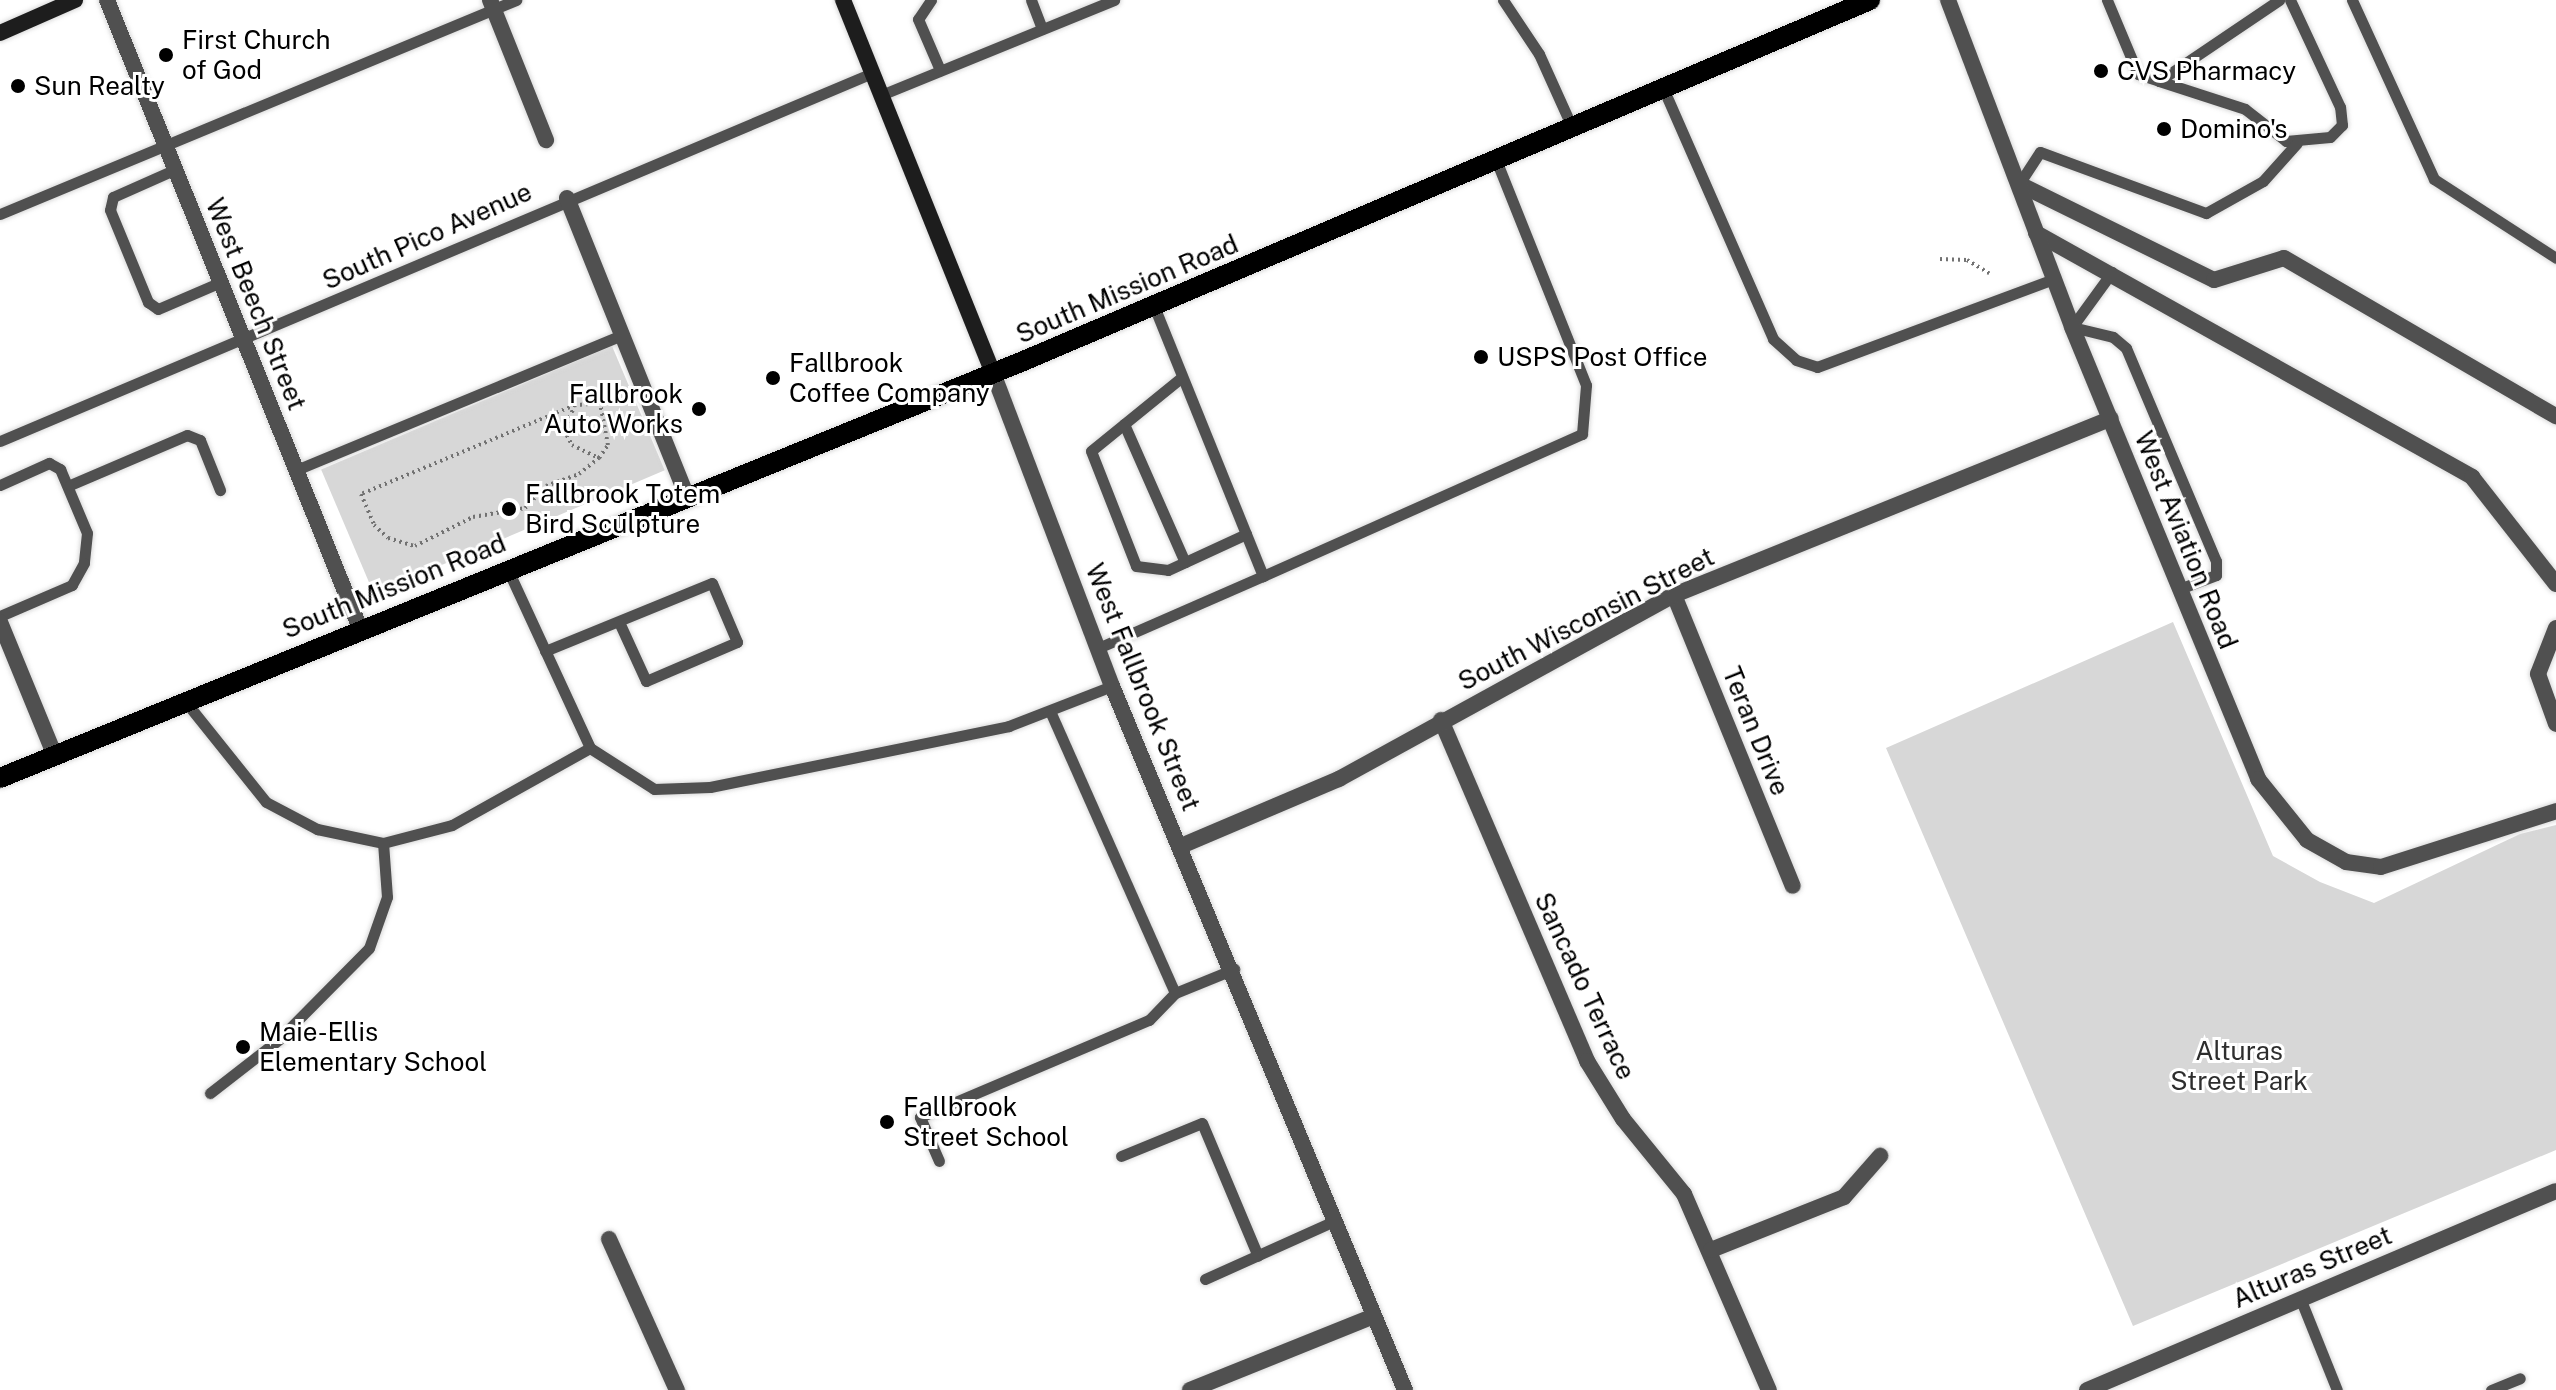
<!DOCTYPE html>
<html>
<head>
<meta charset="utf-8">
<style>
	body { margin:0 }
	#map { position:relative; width:2556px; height:1390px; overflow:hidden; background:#fff; font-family:"Public Sans",sans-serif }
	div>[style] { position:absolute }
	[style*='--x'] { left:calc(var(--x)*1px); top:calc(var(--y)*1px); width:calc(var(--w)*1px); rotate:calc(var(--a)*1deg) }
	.green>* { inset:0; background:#d7d7d7; transform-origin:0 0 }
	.path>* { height:4px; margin-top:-2px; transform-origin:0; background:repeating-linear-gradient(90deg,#727272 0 2px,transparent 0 6px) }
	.roads { filter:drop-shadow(0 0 2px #dbdbdb) drop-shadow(0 0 2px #dbdbdb) }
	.service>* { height:11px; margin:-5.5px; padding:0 5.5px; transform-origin:5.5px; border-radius:5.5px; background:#505050 }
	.minor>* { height:16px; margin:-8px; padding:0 8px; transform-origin:8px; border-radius:8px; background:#505050 }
	.tertiary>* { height:16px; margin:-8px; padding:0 8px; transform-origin:8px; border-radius:8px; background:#505050 }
	.secondary>* { height:16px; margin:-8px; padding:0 8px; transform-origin:8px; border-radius:8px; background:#1d1d1d }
	.primary>* { height:20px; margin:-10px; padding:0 10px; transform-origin:10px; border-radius:10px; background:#000 }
	.dots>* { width:22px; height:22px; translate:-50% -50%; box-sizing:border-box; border:4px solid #fff; border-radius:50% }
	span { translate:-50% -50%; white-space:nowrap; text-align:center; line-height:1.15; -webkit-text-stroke:6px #fff; paint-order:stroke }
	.poi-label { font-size:26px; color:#000 }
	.left { translate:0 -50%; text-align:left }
	.right { translate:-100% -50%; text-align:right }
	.street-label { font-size:26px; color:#000 }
	.park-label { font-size:26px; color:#2e2e2e }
</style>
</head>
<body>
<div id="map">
	<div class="green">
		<div style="left:612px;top:346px;width:135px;height:316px;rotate:67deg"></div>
		<div style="clip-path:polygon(2173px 622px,2273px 856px,2320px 882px,2374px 903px,2520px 834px,2556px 825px,2556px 1150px,2133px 1326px,1886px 748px)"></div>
	</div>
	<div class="path">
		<div style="--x:1940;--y:259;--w:27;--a:2"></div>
		<div style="--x:1967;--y:260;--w:26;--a:31"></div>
		<div style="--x:575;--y:405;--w:232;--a:157.4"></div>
		<div style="--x:361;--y:494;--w:34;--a:67"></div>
		<div style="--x:374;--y:525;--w:19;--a:43"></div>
		<div style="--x:388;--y:538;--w:28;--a:17"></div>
		<div style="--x:415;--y:546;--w:65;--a:-26.6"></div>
		<div style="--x:473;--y:517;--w:53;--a:-9.8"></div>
		<div style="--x:525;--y:508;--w:30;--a:-46"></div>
		<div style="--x:546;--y:486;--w:35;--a:-20"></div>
		<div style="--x:579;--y:474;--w:26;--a:-39"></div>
		<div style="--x:599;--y:458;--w:16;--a:-55"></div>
		<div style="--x:608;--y:445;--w:43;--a:-100.8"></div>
		<div style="--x:600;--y:403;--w:25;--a:175"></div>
		<div style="--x:575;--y:405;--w:27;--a:114"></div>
		<div style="--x:564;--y:430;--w:17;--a:62"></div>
		<div style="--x:572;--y:445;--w:30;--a:26"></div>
	</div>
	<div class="roads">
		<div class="service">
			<div style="--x:931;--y:0;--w:23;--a:124"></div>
			<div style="--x:918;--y:19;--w:56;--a:66.7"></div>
			<div style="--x:1031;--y:0;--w:31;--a:69"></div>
			<div style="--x:1503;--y:0;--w:65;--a:56.3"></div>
			<div style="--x:1539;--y:54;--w:80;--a:65.7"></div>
			<div style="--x:2107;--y:0;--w:80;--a:67.3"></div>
			<div style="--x:2138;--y:74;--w:22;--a:18"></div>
			<div style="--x:2159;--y:81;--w:145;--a:-34"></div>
			<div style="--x:2352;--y:0;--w:197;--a:65.4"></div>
			<div style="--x:2434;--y:179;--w:145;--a:32.9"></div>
			<div style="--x:2159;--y:81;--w:90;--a:18"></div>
			<div style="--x:2245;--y:109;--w:52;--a:38"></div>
			<div style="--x:2286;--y:141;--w:44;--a:-5.2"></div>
			<div style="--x:2330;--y:137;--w:17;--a:-45"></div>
			<div style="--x:2342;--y:125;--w:18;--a:-96"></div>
			<div style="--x:2340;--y:107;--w:118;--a:-115"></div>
			<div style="--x:1663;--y:88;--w:274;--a:66.3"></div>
			<div style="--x:1773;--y:339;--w:31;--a:42"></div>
			<div style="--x:1796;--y:360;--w:22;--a:18"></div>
			<div style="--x:1817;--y:367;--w:252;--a:-20.4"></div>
			<div style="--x:881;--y:95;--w:252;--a:-22.2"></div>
			<div style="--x:176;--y:169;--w:69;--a:156"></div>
			<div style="--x:113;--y:197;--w:13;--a:103"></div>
			<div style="--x:110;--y:210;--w:100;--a:67.6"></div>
			<div style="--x:148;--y:302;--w:12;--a:35"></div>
			<div style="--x:158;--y:309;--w:69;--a:-23.2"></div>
			<div style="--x:2019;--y:184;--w:38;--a:-57"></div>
			<div style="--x:2040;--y:152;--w:177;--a:20.2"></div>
			<div style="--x:2206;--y:213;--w:65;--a:-29.3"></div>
			<div style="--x:2263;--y:181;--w:51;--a:-48.2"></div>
			<div style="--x:0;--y:214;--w:559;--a:-22.53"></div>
			<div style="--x:2072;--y:327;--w:42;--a:13.7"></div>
			<div style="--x:2113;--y:337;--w:17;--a:40"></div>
			<div style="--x:2126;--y:348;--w:231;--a:67.1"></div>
			<div style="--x:2216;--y:561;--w:14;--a:90"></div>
			<div style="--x:2216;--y:575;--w:39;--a:159"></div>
			<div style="--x:2072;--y:327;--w:68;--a:-54"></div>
			<div style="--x:1182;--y:377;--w:117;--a:140.9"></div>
			<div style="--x:1091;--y:451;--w:123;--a:68.6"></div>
			<div style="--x:1136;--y:566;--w:32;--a:7"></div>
			<div style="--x:1168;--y:570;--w:86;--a:-24.8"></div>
			<div style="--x:1124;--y:424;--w:151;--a:66.2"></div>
			<div style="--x:0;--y:441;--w:946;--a:-22.88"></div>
			<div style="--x:296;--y:470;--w:353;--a:-22.5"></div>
			<div style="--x:0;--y:485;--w:54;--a:-24.2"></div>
			<div style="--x:49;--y:463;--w:13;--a:29"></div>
			<div style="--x:60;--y:469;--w:69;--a:67.1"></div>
			<div style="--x:87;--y:533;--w:30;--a:96"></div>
			<div style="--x:84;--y:563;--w:25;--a:119"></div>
			<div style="--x:72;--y:585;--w:78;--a:156.7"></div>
			<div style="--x:70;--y:485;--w:127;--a:-23.1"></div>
			<div style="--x:187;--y:435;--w:14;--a:21"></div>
			<div style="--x:200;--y:440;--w:54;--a:68.2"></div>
			<div style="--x:507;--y:568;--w:198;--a:65.2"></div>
			<div style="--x:590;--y:748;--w:76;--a:32.6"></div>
			<div style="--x:654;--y:789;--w:56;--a:-2"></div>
			<div style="--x:710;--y:787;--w:305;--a:-11.5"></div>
			<div style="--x:1009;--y:726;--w:110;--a:-21.2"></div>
			<div style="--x:1263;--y:576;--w:349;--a:-24"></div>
			<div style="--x:1582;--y:434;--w:49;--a:-85.3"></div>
			<div style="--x:1586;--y:385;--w:242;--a:-111.8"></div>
			<div style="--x:1098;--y:648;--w:180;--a:-23.6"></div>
			<div style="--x:1263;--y:576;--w:291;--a:-112"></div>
			<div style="--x:545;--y:651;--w:180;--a:-22.2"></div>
			<div style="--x:712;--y:583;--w:64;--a:67"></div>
			<div style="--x:737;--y:642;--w:99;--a:156.8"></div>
			<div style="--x:646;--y:681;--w:65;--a:-114.6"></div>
			<div style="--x:185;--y:701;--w:129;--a:51.3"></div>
			<div style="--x:266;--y:802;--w:58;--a:27.9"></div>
			<div style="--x:317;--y:829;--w:67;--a:12"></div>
			<div style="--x:383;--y:843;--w:71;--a:-14.6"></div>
			<div style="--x:452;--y:825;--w:158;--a:-29.2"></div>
			<div style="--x:1050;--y:711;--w:308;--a:66.1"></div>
			<div style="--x:1175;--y:993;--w:64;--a:-22.1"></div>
			<div style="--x:210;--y:1093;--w:86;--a:-37.9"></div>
			<div style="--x:278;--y:1040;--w:129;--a:-45.3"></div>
			<div style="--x:369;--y:948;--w:54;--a:-70.6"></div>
			<div style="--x:387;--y:897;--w:54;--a:-94.2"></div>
			<div style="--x:1121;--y:1156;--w:87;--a:-22.2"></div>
			<div style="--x:1202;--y:1123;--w:144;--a:67.2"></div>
			<div style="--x:939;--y:1161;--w:48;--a:-113.4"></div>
			<div style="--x:920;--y:1117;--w:249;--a:-23"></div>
			<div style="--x:1149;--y:1020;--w:37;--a:-46"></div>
			<div style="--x:1205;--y:1279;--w:144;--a:-24.2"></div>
			<div style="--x:2300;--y:1298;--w:99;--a:68.1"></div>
			<div style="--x:2491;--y:1390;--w:31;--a:-22"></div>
		</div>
		<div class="minor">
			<div style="--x:107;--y:0;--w:675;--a:68.07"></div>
			<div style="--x:490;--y:0;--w:151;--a:68.2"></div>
			<div style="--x:2019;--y:184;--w:217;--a:26.2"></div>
			<div style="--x:2214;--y:280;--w:73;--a:-17.4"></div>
			<div style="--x:2284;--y:258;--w:315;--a:30.2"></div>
			<div style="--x:567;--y:198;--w:324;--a:68.1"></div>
			<div style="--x:2036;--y:233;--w:500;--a:29.2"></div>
			<div style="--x:2472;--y:477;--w:136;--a:51.9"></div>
			<div style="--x:1674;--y:595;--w:314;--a:67.8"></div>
			<div style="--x:0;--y:622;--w:145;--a:67.7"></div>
			<div style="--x:2556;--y:628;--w:49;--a:111.4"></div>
			<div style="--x:2538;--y:674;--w:53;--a:70.2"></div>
			<div style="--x:1441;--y:720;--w:371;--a:66.8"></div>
			<div style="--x:1587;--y:1061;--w:68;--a:58.2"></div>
			<div style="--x:1623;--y:1119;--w:97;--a:50.9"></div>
			<div style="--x:1684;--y:1194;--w:214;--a:66.6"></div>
			<div style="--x:1181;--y:846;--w:172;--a:-23"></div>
			<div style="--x:1339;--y:779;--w:382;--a:-28.8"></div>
			<div style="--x:1674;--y:595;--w:471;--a:-22"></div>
			<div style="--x:609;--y:1239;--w:166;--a:65.8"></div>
			<div style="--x:1711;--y:1250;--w:143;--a:-21.7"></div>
			<div style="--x:1844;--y:1197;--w:55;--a:-48.7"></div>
			<div style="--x:1190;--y:1390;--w:198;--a:-21.9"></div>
		</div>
		<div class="tertiary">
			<div style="--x:1948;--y:0;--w:350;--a:69.2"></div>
			<div style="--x:2072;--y:327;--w:489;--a:67.6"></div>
			<div style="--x:2258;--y:779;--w:78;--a:51.2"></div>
			<div style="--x:2307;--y:840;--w:45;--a:29.4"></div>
			<div style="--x:2346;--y:862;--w:35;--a:8"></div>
			<div style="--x:2381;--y:867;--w:184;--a:-17.7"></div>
			<div style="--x:993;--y:373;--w:335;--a:69.2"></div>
			<div style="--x:1112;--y:686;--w:763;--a:67.4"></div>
			<div style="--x:2087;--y:1390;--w:509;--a:-22.99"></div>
		</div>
		<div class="secondary">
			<div style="--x:843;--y:0;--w:402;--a:68.1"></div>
			<div style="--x:0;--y:33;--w:82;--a:-23.7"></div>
		</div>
		<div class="primary">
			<div style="--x:0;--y:778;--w:1102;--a:-22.17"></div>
			<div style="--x:1021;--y:362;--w:923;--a:-23.09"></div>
		</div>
	</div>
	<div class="dots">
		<div style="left:166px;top:55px;background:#000"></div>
		<div style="left:2101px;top:71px;background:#000"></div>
		<div style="left:18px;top:86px;background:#000"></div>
		<div style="left:2164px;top:129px;background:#000"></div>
		<div style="left:1481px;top:357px;background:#000"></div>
		<div style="left:773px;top:378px;background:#000"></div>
		<div style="left:699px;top:409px;background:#000"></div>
		<div style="left:509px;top:509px;background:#000"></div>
		<div style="left:243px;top:1047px;background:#000"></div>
		<div style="left:887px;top:1122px;background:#000"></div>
	</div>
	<div class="poi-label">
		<span class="left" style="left:182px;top:55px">First Church<br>of God</span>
		<span class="left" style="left:2117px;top:71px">CVS Pharmacy</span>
		<span class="left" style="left:34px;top:86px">Sun Realty</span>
		<span class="left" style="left:2180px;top:129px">Domino's</span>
		<span class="left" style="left:1497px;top:357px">USPS Post Office</span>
		<span class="left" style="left:789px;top:378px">Fallbrook<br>Coffee Company</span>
		<span class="right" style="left:683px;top:409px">Fallbrook<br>Auto Works</span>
		<span class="left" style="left:525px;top:509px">Fallbrook Totem<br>Bird Sculpture</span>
		<span class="left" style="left:259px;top:1047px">Maie-Ellis<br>Elementary School</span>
		<span class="left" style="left:903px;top:1122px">Fallbrook<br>Street School</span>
	</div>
	<div class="street-label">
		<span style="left:427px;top:236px;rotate:-24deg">South Pico Avenue</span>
		<span style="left:1127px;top:289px;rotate:-23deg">South Mission Road</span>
		<span style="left:256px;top:304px;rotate:68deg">West Beech Street</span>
		<span style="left:2186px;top:540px;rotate:68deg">West Aviation Road</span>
		<span style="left:394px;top:586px;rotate:-22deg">South Mission Road</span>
		<span style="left:1586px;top:619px;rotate:-27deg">South Wisconsin Street</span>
		<span style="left:1143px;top:687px;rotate:68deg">West Fallbrook Street</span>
		<span style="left:1756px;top:731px;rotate:68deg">Teran Drive</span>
		<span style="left:1585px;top:986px;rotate:65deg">Sancado Terrace</span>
		<span style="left:2312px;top:1267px;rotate:-23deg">Alturas Street</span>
	</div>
	<div class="park-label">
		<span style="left:2239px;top:1066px">Alturas<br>Street Park</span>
	</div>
</div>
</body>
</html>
